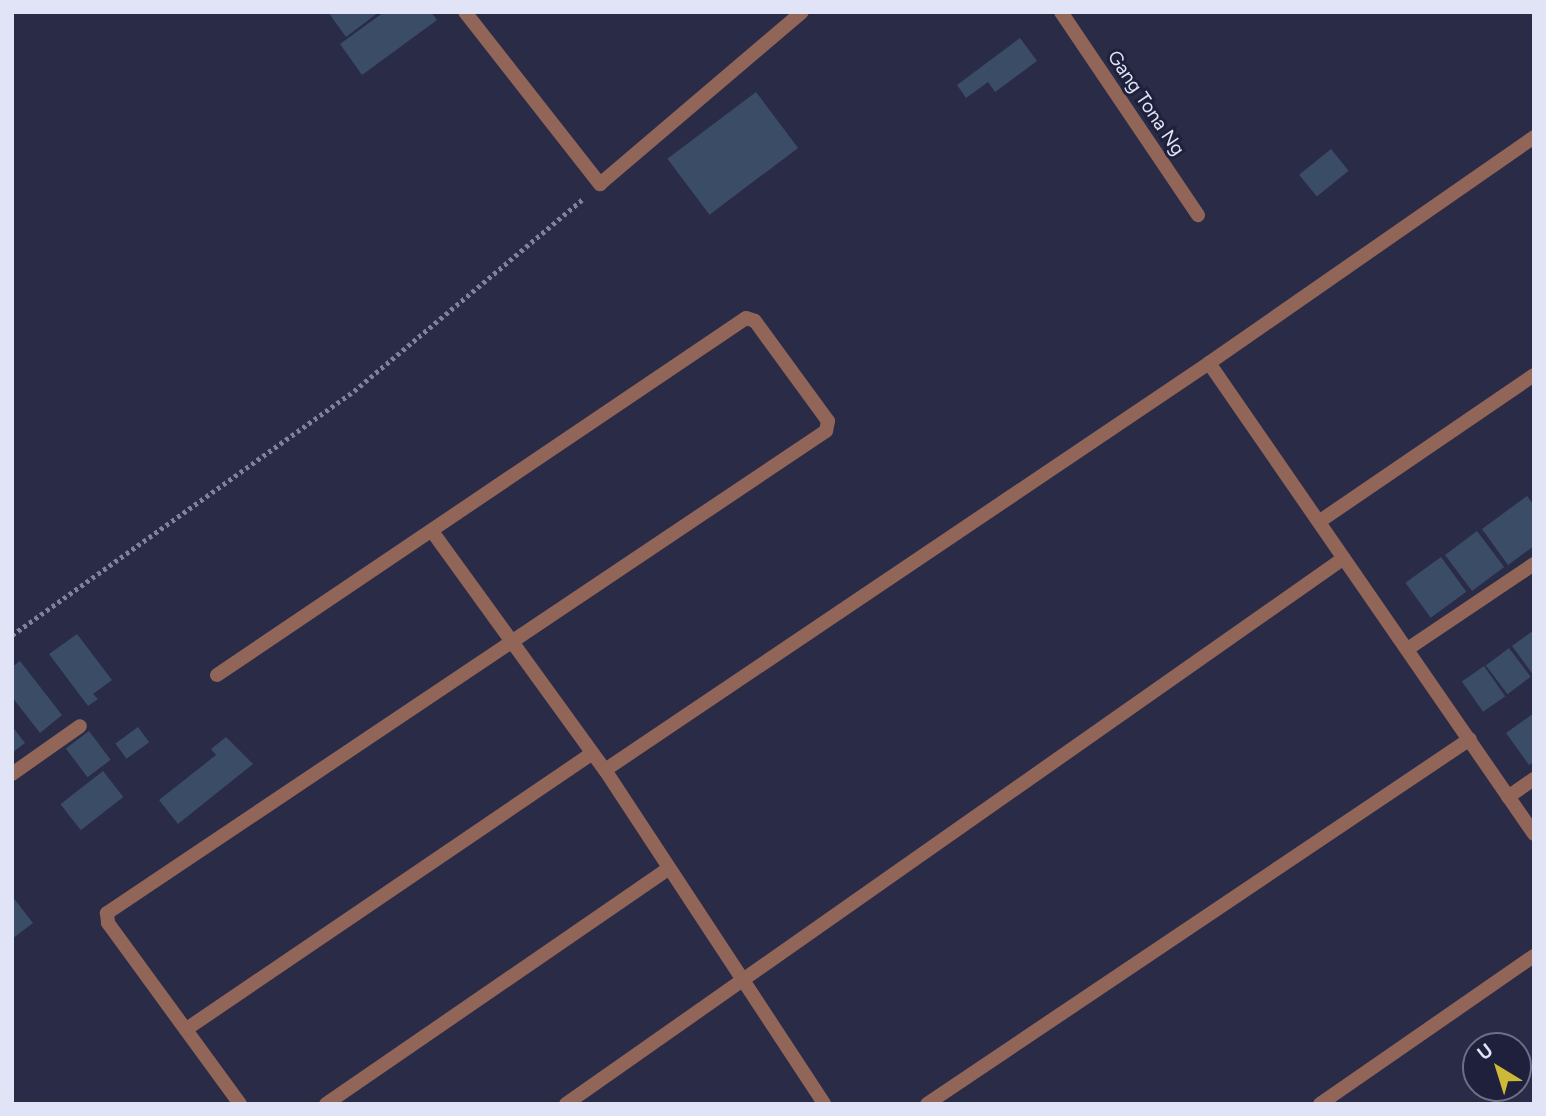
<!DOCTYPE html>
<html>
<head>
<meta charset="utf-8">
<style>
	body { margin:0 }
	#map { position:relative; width:1546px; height:1116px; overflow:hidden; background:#292b47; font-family:Figtree,sans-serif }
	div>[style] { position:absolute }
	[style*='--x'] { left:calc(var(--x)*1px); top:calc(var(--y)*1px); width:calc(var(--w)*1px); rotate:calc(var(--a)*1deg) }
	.building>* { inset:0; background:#3b4c67; transform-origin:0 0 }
	.path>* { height:4.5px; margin-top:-2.25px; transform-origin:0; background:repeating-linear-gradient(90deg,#80829a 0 3.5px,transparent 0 7px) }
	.street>* { height:14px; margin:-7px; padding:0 7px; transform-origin:7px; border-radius:7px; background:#916557 }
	span { translate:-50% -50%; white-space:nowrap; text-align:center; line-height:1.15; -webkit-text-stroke:6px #1f213c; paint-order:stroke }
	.street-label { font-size:19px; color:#e1e3f6 }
	.frame { position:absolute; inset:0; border:14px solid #e1e3f6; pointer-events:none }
	.north { position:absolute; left:1462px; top:1032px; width:70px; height:70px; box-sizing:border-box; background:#1f213c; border:2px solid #6d6f86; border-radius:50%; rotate:322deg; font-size:19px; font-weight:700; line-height:28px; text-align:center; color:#e1e3f6 }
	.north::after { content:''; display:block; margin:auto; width:24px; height:32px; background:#ceb837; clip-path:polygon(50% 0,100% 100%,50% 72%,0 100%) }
</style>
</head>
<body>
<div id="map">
	<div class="building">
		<div style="clip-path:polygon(328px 12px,379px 12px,346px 37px)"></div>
		<div style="clip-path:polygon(384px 12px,431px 12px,437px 20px,362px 75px,340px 44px)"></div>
		<div style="clip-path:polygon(1020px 38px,1037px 61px,995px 92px,988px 82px,966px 98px,957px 85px)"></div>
		<div style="left:756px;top:92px;width:70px;height:111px;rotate:53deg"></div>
		<div style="left:1331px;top:149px;width:28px;height:41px;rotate:51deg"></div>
		<div style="clip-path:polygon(1527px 496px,1534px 505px,1534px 546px,1508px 565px,1482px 529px)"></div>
		<div style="left:1477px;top:531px;width:45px;height:40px;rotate:53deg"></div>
		<div style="left:1441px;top:557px;width:43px;height:44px;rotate:54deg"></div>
		<div style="clip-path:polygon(1534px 630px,1534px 676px,1512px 646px)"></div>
		<div style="clip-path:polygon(77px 634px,112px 680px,93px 694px,98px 699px,88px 706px,49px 654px)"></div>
		<div style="left:1509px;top:648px;width:36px;height:29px;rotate:53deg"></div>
		<div style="clip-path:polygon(20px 661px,62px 715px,40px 733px,12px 697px,12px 667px)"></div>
		<div style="left:1484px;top:666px;width:37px;height:27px;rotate:55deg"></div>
		<div style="clip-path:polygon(1534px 713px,1534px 762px,1529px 765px,1506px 733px)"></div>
		<div style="clip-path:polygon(12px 726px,25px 743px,12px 753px)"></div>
		<div style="left:138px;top:727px;width:19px;height:28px;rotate:54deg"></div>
		<div style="left:89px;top:731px;width:36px;height:29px;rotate:53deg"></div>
		<div style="clip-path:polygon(226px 737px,253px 764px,178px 824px,159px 800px,216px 755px,211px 749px)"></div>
		<div style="left:103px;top:771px;width:33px;height:54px;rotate:52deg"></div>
		<div style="clip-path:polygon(12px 896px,33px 923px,12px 939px)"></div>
	</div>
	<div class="path">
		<div style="--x:12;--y:635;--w:420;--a:-35.5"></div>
		<div style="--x:354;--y:391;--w:300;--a:-40"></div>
	</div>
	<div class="street">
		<div style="--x:465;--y:12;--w:219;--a:51.9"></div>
		<div style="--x:600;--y:184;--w:265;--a:-40.4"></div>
		<div style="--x:1061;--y:12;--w:245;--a:56"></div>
		<div style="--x:1209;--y:363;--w:572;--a:55.39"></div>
		<div style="--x:1320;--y:521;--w:259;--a:-34.3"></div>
		<div style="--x:434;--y:534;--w:291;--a:54.1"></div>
		<div style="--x:605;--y:770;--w:399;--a:56.7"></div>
		<div style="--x:1409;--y:648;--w:151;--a:-33.9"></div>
		<div style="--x:217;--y:675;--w:638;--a:-34.01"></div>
		<div style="--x:746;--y:318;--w:9;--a:18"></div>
		<div style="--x:755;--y:321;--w:124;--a:53.9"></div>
		<div style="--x:828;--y:421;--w:10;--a:101"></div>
		<div style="--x:826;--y:431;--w:866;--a:146.16"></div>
		<div style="--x:107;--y:913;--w:10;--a:84"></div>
		<div style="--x:108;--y:923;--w:224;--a:53.9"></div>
		<div style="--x:605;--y:770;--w:728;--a:-33.97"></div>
		<div style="--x:1209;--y:363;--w:396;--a:-34.8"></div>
		<div style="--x:12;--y:774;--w:83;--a:-35.2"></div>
		<div style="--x:1508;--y:797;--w:32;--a:-35"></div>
		<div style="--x:188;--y:1028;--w:489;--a:-34.2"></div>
		<div style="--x:326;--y:1104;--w:416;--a:-34.5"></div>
		<div style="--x:566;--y:1104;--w:950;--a:-35.06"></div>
		<div style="--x:927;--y:1104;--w:654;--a:-33.91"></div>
		<div style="--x:1320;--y:1104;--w:260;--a:-34.7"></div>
	</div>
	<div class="street-label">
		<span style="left:1146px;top:103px;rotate:56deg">Gang Tona Ng</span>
	</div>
	<div class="frame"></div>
	<div class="north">U</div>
</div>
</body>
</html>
